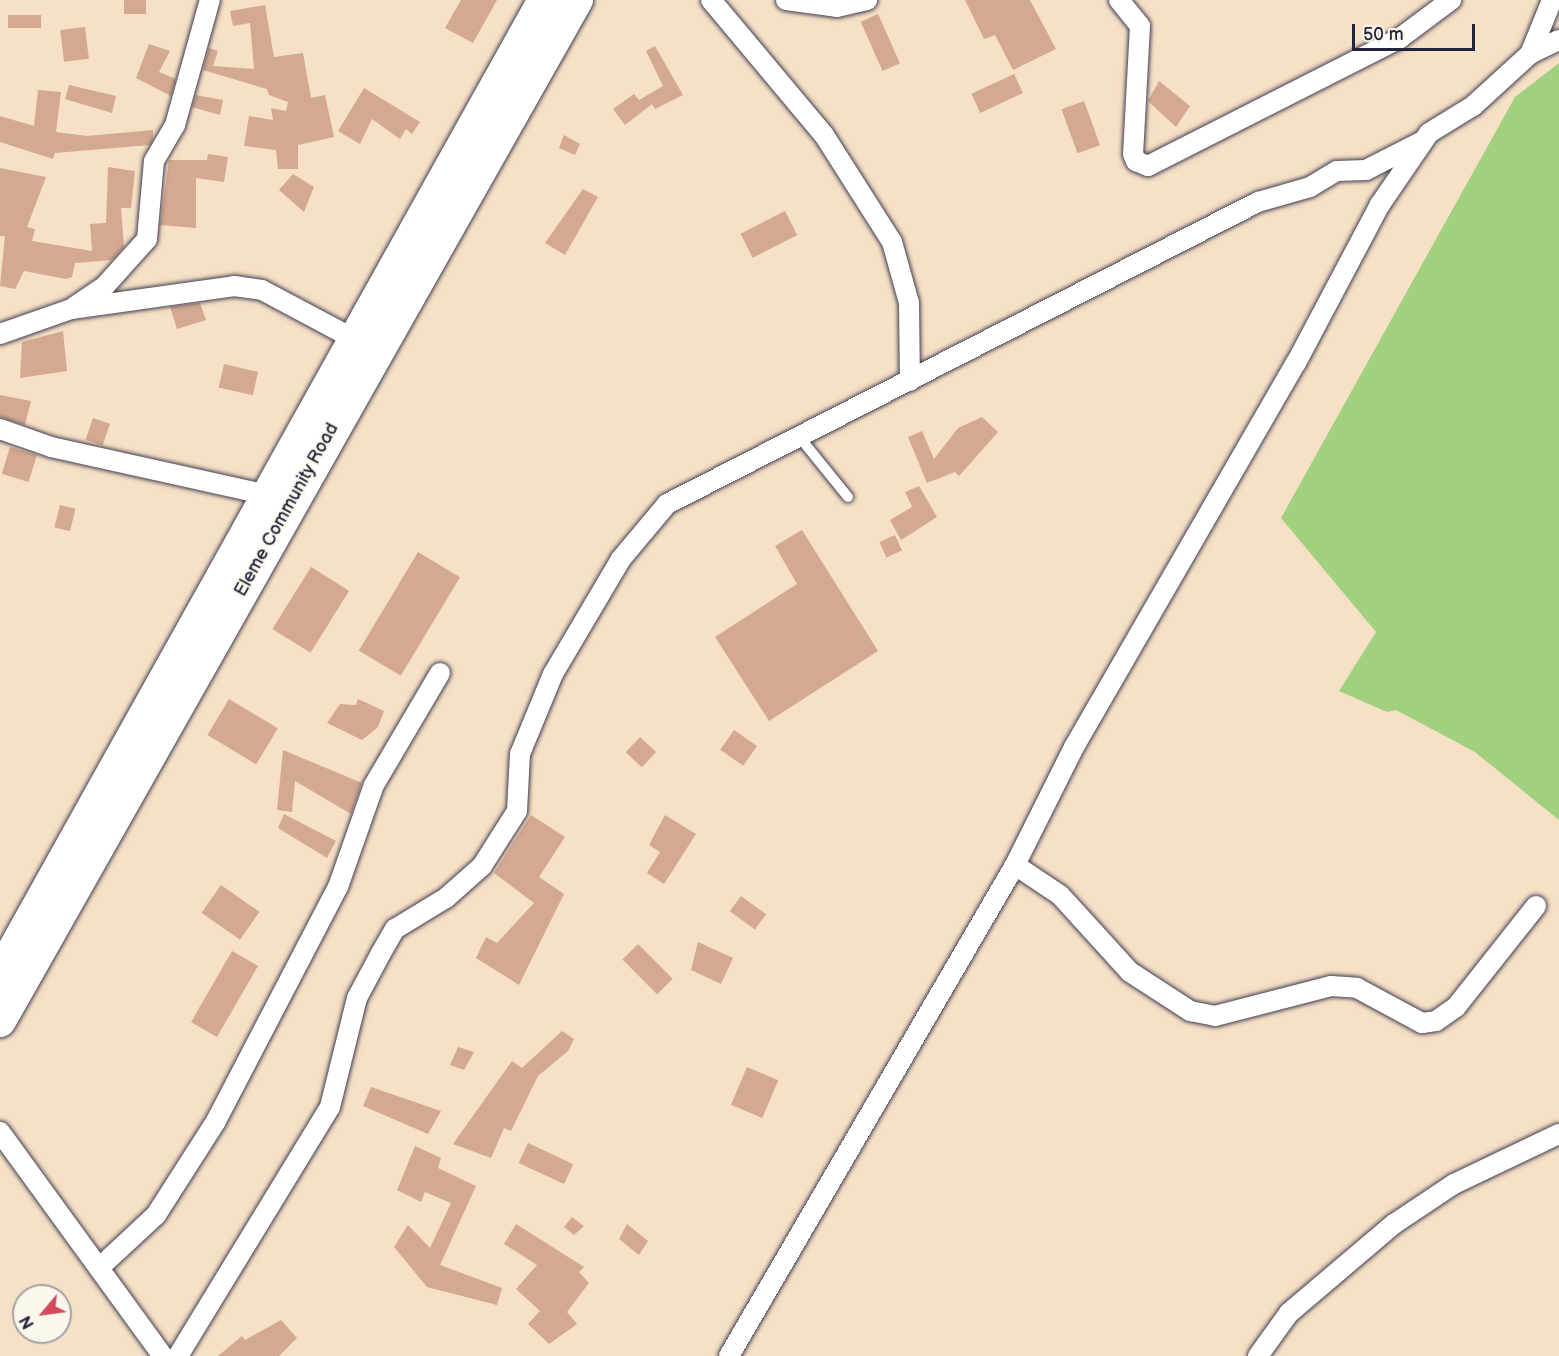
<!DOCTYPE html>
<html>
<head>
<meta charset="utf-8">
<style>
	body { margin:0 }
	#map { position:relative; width:1559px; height:1356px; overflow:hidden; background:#f6e0c6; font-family:"Balsamiq Sans",sans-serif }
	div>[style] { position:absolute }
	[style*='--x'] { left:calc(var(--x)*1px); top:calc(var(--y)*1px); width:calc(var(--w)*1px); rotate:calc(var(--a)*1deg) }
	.green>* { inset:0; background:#a1d17f }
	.building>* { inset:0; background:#d3a991; transform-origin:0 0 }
	.roads { filter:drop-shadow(0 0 2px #423e50) drop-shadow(0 0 2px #423e50) }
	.service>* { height:10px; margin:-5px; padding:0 5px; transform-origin:5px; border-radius:5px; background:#fff }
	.minor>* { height:20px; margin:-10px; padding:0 10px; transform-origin:10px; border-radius:10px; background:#fff }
	.primary>* { height:32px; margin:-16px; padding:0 16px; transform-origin:16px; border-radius:16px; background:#fff }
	span { translate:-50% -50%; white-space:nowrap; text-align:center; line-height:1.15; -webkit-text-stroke:4.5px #fbf7ec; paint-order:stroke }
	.street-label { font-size:18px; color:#22223b }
	.north { position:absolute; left:12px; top:1284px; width:60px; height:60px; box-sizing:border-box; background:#fbf7ec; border:2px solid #a4a2a5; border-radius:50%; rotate:241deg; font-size:16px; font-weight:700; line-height:24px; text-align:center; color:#22223b }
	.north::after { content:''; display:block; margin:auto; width:21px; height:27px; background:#d1495b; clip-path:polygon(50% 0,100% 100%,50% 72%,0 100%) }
	.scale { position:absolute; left:1352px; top:24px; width:123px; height:27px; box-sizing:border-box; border:3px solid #22223b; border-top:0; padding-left:8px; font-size:18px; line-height:21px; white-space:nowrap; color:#22223b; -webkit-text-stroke:4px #fbf7ec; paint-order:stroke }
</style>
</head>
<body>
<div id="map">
	<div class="green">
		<div style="clip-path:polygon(1559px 63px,1559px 820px,1475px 752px,1396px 710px,1387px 712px,1339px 691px,1376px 632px,1281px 518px,1515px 97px)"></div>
	</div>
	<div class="building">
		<div style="left:124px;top:0;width:22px;height:14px"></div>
		<div style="clip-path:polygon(461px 0,497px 0,473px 43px,445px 28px)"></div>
		<div style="clip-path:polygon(965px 0,1030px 0,1056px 49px,1013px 70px,995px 35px,984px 39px)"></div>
		<div style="clip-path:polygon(265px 5px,274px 57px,303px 53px,311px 98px,325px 95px,334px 137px,298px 145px,298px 169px,278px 169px,276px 150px,244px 146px,249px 116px,273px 120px,271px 108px,286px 111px,288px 102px,269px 95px,267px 89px,203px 70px,209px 48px,218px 51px,213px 66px,254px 69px,250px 23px,233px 26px,230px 11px)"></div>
		<div style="left:878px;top:14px;width:54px;height:19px;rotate:66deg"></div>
		<div style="left:41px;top:15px;width:13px;height:33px;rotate:90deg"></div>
		<div style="left:85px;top:27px;width:32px;height:25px;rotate:83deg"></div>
		<div style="clip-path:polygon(149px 44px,170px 51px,159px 72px,176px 79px,171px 96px,136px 78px)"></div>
		<div style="clip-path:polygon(655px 46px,683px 95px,655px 109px,652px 104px,625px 125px,613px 109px,634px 94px,639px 100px,663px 86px,646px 51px)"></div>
		<div style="left:1014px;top:74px;width:21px;height:47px;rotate:65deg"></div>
		<div style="clip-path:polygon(1159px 81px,1190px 106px,1176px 127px,1148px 101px)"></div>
		<div style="clip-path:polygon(69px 85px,116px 96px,112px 113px,65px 99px)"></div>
		<div style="clip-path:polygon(364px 88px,420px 122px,412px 134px,406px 129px,400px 139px,372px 119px,360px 144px,338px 131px)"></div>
		<div style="clip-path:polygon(38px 90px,61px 92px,56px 132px,87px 136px,153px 130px,153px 139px,150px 145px,55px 153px,53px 159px,0 142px,0 116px,34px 126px)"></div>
		<div style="clip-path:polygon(196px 95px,223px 100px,220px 115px,192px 107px)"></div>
		<div style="left:1084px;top:101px;width:47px;height:24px;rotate:70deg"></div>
		<div style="clip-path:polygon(564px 135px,580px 144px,575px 155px,559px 148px)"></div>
		<div style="clip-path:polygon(208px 154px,228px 157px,224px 182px,196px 178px,196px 228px,160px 225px,169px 160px,207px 160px)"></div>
		<div style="clip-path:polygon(108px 167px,135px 171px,131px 208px,121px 208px,124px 247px,112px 260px,75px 263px,72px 277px,66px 279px,24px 271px,15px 289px,0 286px,5px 236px,0 236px,0 168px,46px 177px,27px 227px,35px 229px,32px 241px,92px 251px,90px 224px,106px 223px)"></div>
		<div style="clip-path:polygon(293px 174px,314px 187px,304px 212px,279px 190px)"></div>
		<div style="clip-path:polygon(583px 189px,598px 197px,565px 255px,545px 243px)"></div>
		<div style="left:785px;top:211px;width:27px;height:50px;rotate:63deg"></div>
		<div style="clip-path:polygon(200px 303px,206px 320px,177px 329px,170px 307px)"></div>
		<div style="clip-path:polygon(63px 331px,67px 371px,20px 378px,22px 342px)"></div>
		<div style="left:224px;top:364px;width:35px;height:24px;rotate:13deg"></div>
		<div style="clip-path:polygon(0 395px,31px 401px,25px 425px,0 417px)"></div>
		<div style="clip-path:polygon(982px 417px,998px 432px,959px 476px,955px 472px,927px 483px,908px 437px,922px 431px,934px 459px,958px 428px)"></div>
		<div style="left:93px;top:418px;width:18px;height:23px;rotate:19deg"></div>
		<div style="left:10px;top:447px;width:28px;height:28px;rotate:17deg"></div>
		<div style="clip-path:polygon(919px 486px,937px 517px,901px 540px,890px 520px,912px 507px,905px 492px)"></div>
		<div style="left:60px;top:505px;width:16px;height:23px;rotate:14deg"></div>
		<div style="clip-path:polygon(802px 530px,878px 651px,769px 721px,715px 637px,797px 584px,775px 546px)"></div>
		<div style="left:895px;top:535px;width:17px;height:17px;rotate:66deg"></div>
		<div style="left:418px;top:552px;width:49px;height:115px;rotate:31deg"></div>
		<div style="left:311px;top:567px;width:45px;height:73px;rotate:32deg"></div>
		<div style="left:229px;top:699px;width:57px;height:42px;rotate:31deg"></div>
		<div style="clip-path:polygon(358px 699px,384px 711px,378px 727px,362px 740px,327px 723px,340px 704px,356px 705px)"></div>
		<div style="left:734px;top:730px;width:28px;height:24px;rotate:35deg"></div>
		<div style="left:640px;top:737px;width:22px;height:21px;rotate:43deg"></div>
		<div style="clip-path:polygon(283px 750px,362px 783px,351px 814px,295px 781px,292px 812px,277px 810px)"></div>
		<div style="clip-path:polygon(284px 814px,336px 841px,327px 858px,278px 828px)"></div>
		<div style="clip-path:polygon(531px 815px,565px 837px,539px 877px,564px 894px,519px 985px,476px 958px,486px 937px,497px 943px,534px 903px,494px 873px)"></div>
		<div style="clip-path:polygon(665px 815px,696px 834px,664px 884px,647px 873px,660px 852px,649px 845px)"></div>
		<div style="left:221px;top:885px;width:47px;height:34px;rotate:35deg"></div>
		<div style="left:741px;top:896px;width:31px;height:19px;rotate:36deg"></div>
		<div style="clip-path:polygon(698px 942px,733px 958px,721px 984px,691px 970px)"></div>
		<div style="left:638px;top:944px;width:49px;height:22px;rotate:45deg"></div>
		<div style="left:232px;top:951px;width:30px;height:82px;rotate:30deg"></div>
		<div style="clip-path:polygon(562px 1031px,574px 1039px,568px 1051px,538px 1076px,511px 1131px,504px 1128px,491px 1158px,453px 1144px,512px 1061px,522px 1068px)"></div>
		<div style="clip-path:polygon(458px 1047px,474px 1052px,464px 1070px,450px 1065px)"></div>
		<div style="left:747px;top:1067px;width:34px;height:41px;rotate:23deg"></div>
		<div style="clip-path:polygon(371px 1087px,441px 1111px,428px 1134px,363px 1106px)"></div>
		<div style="left:528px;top:1143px;width:50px;height:22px;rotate:25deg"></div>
		<div style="clip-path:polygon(415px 1146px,441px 1158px,438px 1168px,476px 1186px,440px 1265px,502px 1288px,497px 1305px,427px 1287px,394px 1247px,408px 1225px,430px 1248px,451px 1203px,425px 1192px,421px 1202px,397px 1190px)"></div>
		<div style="clip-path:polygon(572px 1217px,584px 1226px,574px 1235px,564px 1227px)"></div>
		<div style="clip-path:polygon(516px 1224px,584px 1267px,579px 1272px,589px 1283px,567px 1312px,577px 1324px,549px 1344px,528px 1324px,540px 1311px,516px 1289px,537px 1265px,504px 1244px)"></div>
		<div style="clip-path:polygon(627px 1224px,648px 1241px,639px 1255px,619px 1239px)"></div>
		<div style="clip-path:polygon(281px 1320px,297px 1338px,279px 1356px,218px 1356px,242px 1336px,245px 1340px)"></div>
	</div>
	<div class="roads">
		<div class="service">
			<div style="--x:797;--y:434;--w:81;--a:51"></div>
		</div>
		<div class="minor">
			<div style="--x:711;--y:0;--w:176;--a:50.1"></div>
			<div style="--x:824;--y:135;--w:127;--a:57.6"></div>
			<div style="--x:892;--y:242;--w:63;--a:74.4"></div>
			<div style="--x:909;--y:303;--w:78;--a:89.3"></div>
			<div style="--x:786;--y:0;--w:51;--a:7.8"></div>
			<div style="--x:837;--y:7;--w:31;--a:-13"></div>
			<div style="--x:1119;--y:0;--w:33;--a:51"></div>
			<div style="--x:1140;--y:26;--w:128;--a:93.1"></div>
			<div style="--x:1133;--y:154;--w:8;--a:67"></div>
			<div style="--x:1136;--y:161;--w:13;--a:23"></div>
			<div style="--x:1148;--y:166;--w:283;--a:-26.9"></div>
			<div style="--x:1400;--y:38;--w:64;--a:-36.7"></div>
			<div style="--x:1530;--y:54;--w:32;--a:-26"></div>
			<div style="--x:74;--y:307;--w:36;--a:-34"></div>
			<div style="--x:104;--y:287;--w:64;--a:-48.1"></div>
			<div style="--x:147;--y:239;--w:78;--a:-84.9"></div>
			<div style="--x:154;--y:161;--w:42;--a:-59.7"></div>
			<div style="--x:175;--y:125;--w:130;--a:-74.4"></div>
			<div style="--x:0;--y:334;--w:75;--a:-19.4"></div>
			<div style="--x:71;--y:309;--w:165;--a:-8"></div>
			<div style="--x:234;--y:286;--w:28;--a:8"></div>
			<div style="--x:262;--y:290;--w:104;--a:28"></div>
			<div style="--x:0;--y:429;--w:54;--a:19.4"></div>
			<div style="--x:51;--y:447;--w:221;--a:12.5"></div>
			<div style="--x:1015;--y:865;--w:54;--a:33.7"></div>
			<div style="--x:1060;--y:895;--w:104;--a:47.7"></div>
			<div style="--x:1130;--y:972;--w:72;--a:33"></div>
			<div style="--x:1190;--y:1011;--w:25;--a:11"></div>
			<div style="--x:1215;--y:1016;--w:120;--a:-14.5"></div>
			<div style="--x:1331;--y:986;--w:26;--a:4"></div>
			<div style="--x:1357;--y:988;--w:74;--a:28.3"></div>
			<div style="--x:1422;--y:1023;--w:14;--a:-8"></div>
			<div style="--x:1436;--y:1021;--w:24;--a:-35"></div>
			<div style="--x:1456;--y:1007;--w:129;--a:-51.6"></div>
			<div style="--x:0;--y:1132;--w:277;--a:54"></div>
			<div style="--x:99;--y:1268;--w:78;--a:-42.9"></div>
			<div style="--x:156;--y:1215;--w:112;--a:-57.4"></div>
			<div style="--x:216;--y:1121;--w:264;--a:-62.5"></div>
			<div style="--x:338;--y:887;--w:108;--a:-70.6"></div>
			<div style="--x:374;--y:785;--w:130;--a:-59.5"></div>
			<div style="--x:178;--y:1356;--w:292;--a:-58.6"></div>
			<div style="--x:330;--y:1107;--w:112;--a:-76.1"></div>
			<div style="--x:357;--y:998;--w:51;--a:-61.9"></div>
			<div style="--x:381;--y:953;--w:28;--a:-60"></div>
			<div style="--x:395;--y:929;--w:60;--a:-31.3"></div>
			<div style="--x:446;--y:898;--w:48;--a:-41.6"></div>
			<div style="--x:482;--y:866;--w:65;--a:-57.5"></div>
			<div style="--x:517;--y:811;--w:57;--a:-87"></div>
			<div style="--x:520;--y:754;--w:87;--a:-67.6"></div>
			<div style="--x:553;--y:674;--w:134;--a:-59.4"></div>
			<div style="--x:621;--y:559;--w:72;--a:-50.1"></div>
			<div style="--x:667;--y:504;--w:664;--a:-27.07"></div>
			<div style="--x:1258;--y:202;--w:54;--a:-16.1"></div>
			<div style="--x:1310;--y:187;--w:31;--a:-31"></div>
			<div style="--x:1337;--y:171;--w:29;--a:-2"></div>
			<div style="--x:1366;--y:170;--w:64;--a:-27"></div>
			<div style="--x:729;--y:1356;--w:568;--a:-59.78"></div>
			<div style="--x:1015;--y:865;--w:132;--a:-63.4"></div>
			<div style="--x:1074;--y:747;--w:444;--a:-60"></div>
			<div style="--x:1296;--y:363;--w:178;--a:-62.1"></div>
			<div style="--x:1379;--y:206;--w:88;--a:-55.6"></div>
			<div style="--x:1429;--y:133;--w:52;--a:-31.5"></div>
			<div style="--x:1473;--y:106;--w:77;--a:-42.4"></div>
			<div style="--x:1530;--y:54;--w:58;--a:-67.8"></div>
			<div style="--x:1258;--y:1356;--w:53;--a:-54.2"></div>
			<div style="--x:1289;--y:1313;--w:138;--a:-40.3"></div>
			<div style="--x:1394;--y:1224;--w:72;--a:-33.7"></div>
			<div style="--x:1454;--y:1184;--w:116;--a:-25.5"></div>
		</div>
		<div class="primary">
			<div style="--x:0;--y:974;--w:1116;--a:-60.82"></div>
			<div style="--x:0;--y:1021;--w:1173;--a:-60.53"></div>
		</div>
	</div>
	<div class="street-label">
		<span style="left:287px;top:510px;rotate:-61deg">Eleme Community Road</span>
	</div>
	<div class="north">N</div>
	<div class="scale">50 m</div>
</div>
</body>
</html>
